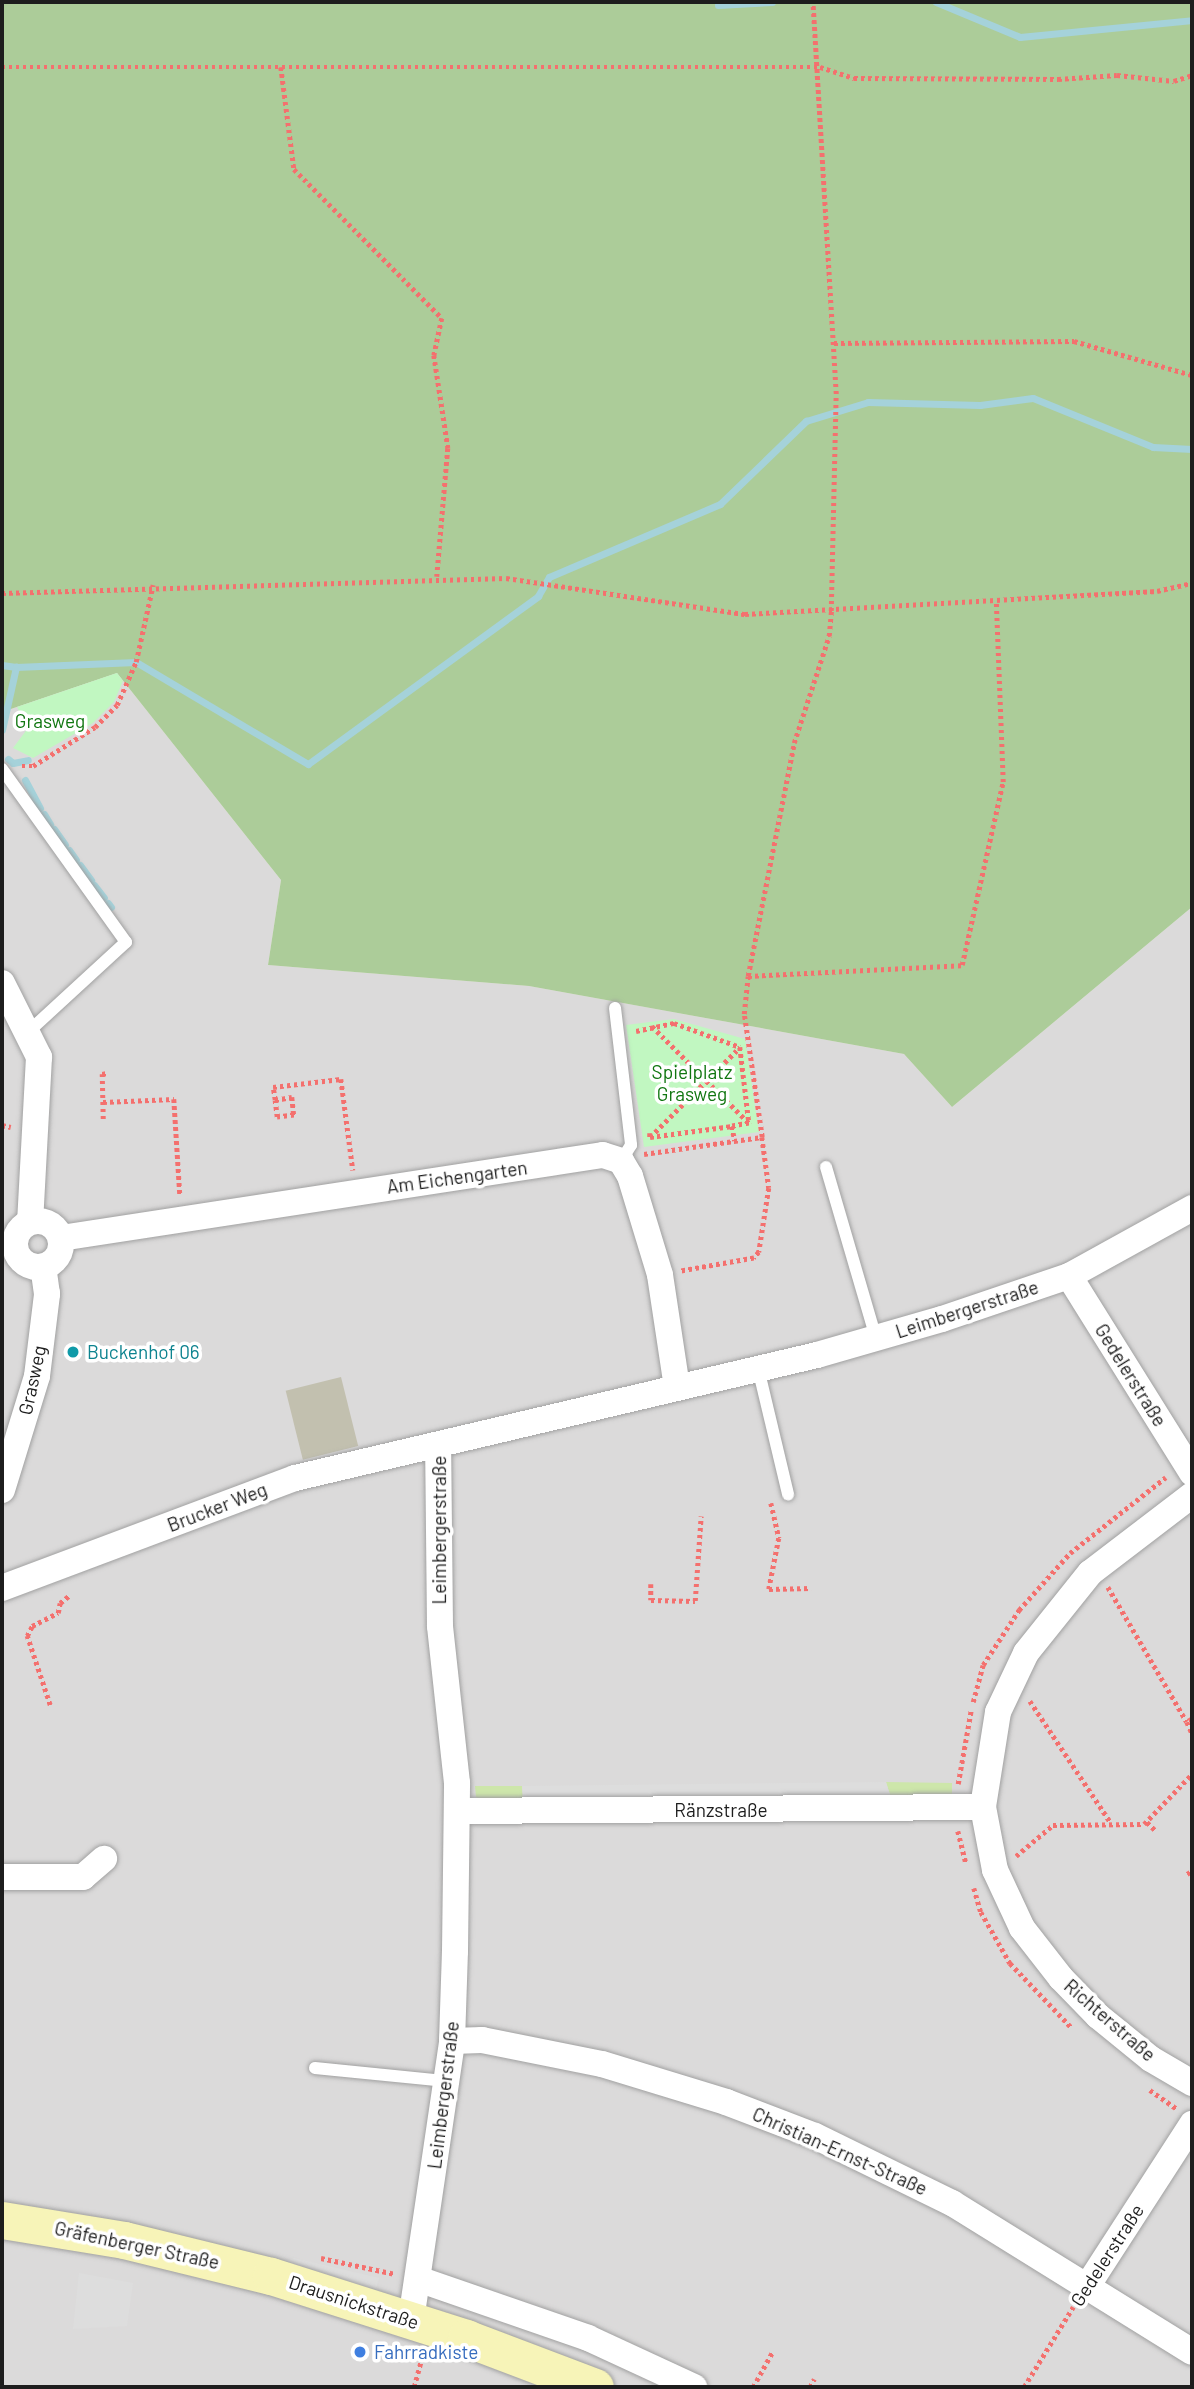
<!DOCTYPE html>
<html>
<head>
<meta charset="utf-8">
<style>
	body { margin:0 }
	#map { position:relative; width:1194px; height:2389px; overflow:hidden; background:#eee9e3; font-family:Barlow,sans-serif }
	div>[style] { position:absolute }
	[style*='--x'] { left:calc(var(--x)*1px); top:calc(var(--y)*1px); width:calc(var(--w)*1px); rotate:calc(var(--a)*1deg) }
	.residential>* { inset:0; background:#dbdada }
	.construction>* { inset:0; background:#c2c0af; transform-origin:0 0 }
	.grass>* { inset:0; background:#cde6aa }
	.forest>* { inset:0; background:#accc99 }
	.park>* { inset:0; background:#c1f7c1 }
	.parking>* { inset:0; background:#ddd }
	.stream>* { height:7px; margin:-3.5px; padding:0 3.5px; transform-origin:3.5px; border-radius:3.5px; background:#a5d2da }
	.path>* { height:4.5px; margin-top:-2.25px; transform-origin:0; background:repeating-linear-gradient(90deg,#f4706e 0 3.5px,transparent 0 7px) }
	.roads { filter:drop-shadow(0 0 2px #a1a1a1) drop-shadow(0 0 2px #a1a1a1) }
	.service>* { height:12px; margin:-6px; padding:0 6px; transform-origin:6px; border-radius:6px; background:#fff }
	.minor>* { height:26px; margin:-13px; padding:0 13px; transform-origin:13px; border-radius:13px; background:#fff }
	.minor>.ring { margin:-13px; padding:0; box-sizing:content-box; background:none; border:26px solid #fff; border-radius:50% }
	.secondary>* { height:37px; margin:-18.5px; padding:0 18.5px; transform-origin:18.5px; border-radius:18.5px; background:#f7f4b8 }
	.dots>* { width:19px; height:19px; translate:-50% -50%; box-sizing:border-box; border:4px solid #fff; border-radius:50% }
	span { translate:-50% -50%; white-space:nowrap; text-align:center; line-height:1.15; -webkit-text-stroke:7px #fff; paint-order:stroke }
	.park-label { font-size:19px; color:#107610 }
	.street-label { font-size:19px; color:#1d1d1d }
	.culture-label { font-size:19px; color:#0d838f }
	.left { translate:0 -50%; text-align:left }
	.shop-label { font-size:19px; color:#366cbe }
	.frame { position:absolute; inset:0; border:4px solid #1d1d1d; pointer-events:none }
</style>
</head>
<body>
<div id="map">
	<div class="residential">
		<div style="clip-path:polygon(117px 673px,281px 880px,268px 965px,529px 986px,904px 1054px,952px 1107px,1192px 907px,1192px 2387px,2px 2387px,2px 712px)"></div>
	</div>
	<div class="construction">
		<div style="left:341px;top:1377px;width:71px;height:57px;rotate:76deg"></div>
	</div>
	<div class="grass">
		<div style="clip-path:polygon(886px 1782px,952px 1783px,952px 1797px,891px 1798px)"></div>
		<div style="clip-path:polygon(475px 1786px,522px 1786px,523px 1799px,483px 1800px,476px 1797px)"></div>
	</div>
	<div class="forest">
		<div style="clip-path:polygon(2px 2px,1192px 2px,1192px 907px,952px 1107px,904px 1054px,529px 986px,268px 965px,281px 880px,117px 673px,2px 712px)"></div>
	</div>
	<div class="park">
		<div style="clip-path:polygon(117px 673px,123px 681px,114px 702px,93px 723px,33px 758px,13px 748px,28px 728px,17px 707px)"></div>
		<div style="clip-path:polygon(674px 1019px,745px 1039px,759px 1132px,644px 1147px,626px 1025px)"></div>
	</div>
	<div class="parking">
		<div style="clip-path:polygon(886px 1782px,891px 1798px,523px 1799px,522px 1786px)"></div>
		<div style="clip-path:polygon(294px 2258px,379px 2278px,375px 2292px,279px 2265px)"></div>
		<div style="clip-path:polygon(79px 2273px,133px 2283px,127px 2326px,73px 2329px)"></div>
	</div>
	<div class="stream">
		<div style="--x:936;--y:2;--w:91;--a:22.6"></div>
		<div style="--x:1020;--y:37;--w:173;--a:-5.6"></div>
		<div style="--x:718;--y:5;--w:54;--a:-3.2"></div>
		<div style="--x:2;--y:665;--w:14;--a:8"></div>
		<div style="--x:2;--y:730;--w:65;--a:-77.5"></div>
		<div style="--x:16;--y:667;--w:120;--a:-2.4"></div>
		<div style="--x:136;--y:662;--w:200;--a:30.7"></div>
		<div style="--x:308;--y:764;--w:285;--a:-36.1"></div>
		<div style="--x:538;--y:596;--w:22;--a:-60"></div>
		<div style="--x:549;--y:577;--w:186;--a:-23.1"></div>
		<div style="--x:720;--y:504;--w:120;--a:-44"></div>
		<div style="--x:806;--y:421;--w:65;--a:-17"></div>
		<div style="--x:868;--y:402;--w:112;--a:1.5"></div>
		<div style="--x:980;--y:405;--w:53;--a:-7.5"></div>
		<div style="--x:1033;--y:398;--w:130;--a:22.2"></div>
		<div style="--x:1153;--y:447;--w:39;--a:3"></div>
		<div style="--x:8;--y:759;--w:6;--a:39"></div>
		<div style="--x:13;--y:763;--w:15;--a:-11"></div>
		<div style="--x:25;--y:780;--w:32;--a:62"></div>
		<div style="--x:44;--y:814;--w:12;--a:59"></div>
		<div style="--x:54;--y:829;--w:19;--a:55"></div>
		<div style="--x:69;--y:850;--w:12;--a:55"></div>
		<div style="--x:80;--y:865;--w:19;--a:54"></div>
		<div style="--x:94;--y:885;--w:16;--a:52"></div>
		<div style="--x:108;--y:903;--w:5;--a:53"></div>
	</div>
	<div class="path">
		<div style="--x:2;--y:67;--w:818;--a:0"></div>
		<div style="--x:820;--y:67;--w:36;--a:18"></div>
		<div style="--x:854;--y:78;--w:204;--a:0.3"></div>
		<div style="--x:1058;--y:79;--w:59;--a:-3.9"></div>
		<div style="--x:1117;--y:75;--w:57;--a:6"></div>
		<div style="--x:1174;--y:81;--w:19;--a:-18"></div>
		<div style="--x:281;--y:67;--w:103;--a:82.7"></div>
		<div style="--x:294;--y:169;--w:210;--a:45.2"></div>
		<div style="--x:442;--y:318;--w:38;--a:102"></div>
		<div style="--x:434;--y:355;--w:94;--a:81.4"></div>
		<div style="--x:448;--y:448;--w:129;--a:94.9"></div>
		<div style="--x:834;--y:343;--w:240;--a:-0.5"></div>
		<div style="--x:1074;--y:341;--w:123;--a:16.1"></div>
		<div style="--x:2;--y:593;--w:504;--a:-1.7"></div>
		<div style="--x:506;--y:578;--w:242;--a:8.6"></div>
		<div style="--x:745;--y:614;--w:413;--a:-3.2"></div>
		<div style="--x:1157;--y:591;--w:36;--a:-13"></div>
		<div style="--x:22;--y:766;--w:11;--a:0"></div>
		<div style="--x:33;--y:766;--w:73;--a:-32.2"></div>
		<div style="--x:95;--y:727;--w:31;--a:-45"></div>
		<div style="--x:117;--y:705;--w:47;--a:-66.2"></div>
		<div style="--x:136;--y:662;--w:79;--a:-77.6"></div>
		<div style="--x:748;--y:976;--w:214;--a:-2.9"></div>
		<div style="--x:962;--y:965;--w:188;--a:-77.4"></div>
		<div style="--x:1003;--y:782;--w:181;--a:-92.2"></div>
		<div style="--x:652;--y:1026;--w:137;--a:45"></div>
		<div style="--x:636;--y:1031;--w:39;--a:-12"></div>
		<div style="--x:674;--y:1023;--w:70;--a:20"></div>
		<div style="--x:740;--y:1047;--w:77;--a:83.2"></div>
		<div style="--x:749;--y:1123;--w:17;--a:170"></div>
		<div style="--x:732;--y:1126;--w:15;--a:79"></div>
		<div style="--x:275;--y:1100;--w:17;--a:-10"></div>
		<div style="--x:292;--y:1097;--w:18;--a:84"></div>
		<div style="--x:294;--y:1115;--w:17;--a:173"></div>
		<div style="--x:277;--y:1117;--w:17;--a:-97"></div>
		<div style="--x:275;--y:1100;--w:13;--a:-99"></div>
		<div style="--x:273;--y:1087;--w:68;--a:-6.7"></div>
		<div style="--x:341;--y:1079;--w:92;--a:82.5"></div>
		<div style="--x:103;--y:1102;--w:71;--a:-2.4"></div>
		<div style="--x:174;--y:1099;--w:96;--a:86.4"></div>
		<div style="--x:103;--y:1119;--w:45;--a:-91.3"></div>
		<div style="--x:102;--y:1074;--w:5;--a:-11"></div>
		<div style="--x:2;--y:1125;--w:9;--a:13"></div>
		<div style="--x:650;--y:1133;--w:4;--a:90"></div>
		<div style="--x:650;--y:1137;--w:83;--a:-7.6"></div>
		<div style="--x:650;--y:1137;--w:127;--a:-45"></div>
		<div style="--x:762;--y:1137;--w:124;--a:-98.3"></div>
		<div style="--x:744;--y:1014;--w:38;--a:-84"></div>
		<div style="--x:748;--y:976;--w:237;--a:-78.8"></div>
		<div style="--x:794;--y:743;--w:113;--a:-71.9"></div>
		<div style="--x:829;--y:636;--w:25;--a:-85"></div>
		<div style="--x:831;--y:611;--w:217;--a:-88.7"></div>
		<div style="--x:836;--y:394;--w:393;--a:-93.4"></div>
		<div style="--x:644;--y:1154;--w:119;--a:-8.2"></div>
		<div style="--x:762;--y:1137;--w:51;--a:82.2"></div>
		<div style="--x:769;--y:1188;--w:65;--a:98.9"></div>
		<div style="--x:759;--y:1252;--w:8;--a:130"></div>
		<div style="--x:754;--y:1258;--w:74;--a:169.9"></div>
		<div style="--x:771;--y:1503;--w:36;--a:77"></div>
		<div style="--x:779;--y:1538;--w:52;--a:101.1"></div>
		<div style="--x:769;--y:1589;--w:42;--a:-1.4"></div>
		<div style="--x:651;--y:1584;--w:16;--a:90"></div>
		<div style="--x:651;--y:1600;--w:44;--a:1.3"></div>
		<div style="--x:695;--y:1601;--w:85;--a:-86"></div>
		<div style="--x:1108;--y:1587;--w:156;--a:59.7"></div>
		<div style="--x:1030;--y:1701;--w:146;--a:56.4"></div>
		<div style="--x:973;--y:1702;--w:38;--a:-75"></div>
		<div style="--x:983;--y:1665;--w:66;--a:-56.8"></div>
		<div style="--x:1019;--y:1610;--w:76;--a:-48.2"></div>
		<div style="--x:1070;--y:1553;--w:122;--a:-38.4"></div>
		<div style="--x:50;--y:1705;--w:73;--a:-108.4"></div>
		<div style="--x:27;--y:1636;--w:11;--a:-63"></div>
		<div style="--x:32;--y:1626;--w:29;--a:-27"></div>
		<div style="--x:58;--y:1613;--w:10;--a:-79"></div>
		<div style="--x:60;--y:1603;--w:13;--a:-39"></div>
		<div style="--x:1192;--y:1719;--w:6;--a:149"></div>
		<div style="--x:1187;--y:1722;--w:12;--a:66"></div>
		<div style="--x:958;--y:1784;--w:75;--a:-80"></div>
		<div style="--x:1147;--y:1822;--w:14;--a:45"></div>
		<div style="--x:958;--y:1831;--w:33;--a:76"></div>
		<div style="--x:1016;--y:1856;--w:48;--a:-40"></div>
		<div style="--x:1053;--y:1825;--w:91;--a:-0.6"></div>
		<div style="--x:1144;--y:1824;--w:69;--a:-46.2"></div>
		<div style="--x:1187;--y:1874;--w:6;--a:-31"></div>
		<div style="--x:974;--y:1888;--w:25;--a:74"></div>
		<div style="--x:981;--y:1912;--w:59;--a:60.4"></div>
		<div style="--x:1010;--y:1963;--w:90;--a:46.4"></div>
		<div style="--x:1150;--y:2090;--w:33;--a:35"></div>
		<div style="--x:321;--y:2258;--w:76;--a:12.2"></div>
		<div style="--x:414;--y:2387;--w:34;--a:-75"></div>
		<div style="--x:753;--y:2387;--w:39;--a:-61"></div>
		<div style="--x:810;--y:2387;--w:9;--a:-63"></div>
		<div style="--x:1024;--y:2387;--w:94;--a:-58.5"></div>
	</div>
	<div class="roads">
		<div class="service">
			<div style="--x:2;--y:769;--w:213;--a:54.4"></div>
			<div style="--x:126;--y:942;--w:133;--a:137.4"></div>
			<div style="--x:615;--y:1008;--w:138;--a:83.3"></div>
			<div style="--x:631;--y:1145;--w:19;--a:122"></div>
			<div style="--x:826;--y:1167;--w:178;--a:73.7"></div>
			<div style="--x:758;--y:1368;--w:130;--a:76.6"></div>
			<div style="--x:315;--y:2068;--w:132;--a:5.7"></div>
		</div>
		<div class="minor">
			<div style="--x:2;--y:983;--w:83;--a:63.4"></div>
			<div style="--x:39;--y:1057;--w:165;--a:93.1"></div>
			<div class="ring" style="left:15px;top:1221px;width:20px;height:20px"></div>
			<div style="--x:61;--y:1238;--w:548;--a:-8.71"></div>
			<div style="--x:603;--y:1155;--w:19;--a:18"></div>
			<div style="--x:621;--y:1161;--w:17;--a:59"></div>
			<div style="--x:630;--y:1176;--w:103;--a:73.1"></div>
			<div style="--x:660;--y:1275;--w:113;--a:81.4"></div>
			<div style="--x:1069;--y:1276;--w:232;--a:58"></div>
			<div style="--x:2;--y:1490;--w:119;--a:-72.9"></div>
			<div style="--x:37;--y:1376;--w:83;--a:-83"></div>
			<div style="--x:47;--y:1294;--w:27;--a:-98"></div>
			<div style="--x:1192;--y:1495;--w:128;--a:142.6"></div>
			<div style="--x:1090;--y:1573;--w:102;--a:128.7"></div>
			<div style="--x:1026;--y:1653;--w:65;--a:115.4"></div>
			<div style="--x:998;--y:1712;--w:96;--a:99"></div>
			<div style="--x:983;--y:1807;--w:64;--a:79.2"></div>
			<div style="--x:995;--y:1870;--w:64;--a:65"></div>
			<div style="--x:1022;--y:1928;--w:63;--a:52"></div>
			<div style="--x:1061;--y:1978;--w:53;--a:45.8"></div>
			<div style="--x:1098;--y:2016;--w:68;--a:39.1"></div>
			<div style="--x:1151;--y:2059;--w:48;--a:30.3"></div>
			<div style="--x:2;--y:1588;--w:313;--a:-20.6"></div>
			<div style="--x:295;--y:1478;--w:536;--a:-13.26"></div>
			<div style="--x:817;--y:1355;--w:130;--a:-16.1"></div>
			<div style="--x:942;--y:1319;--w:134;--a:-18.7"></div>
			<div style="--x:1069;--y:1276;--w:141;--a:-28.9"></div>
			<div style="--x:458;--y:1811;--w:525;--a:-0.44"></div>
			<div style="--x:2;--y:1877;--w:81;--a:0"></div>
			<div style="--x:83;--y:1877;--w:28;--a:-41"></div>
			<div style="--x:452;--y:2041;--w:30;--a:-2"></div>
			<div style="--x:482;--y:2040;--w:122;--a:11.3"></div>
			<div style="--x:602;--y:2064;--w:130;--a:17"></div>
			<div style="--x:726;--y:2102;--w:95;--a:20.9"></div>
			<div style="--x:815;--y:2136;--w:153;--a:26.1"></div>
			<div style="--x:952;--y:2203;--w:282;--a:31.8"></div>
			<div style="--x:418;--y:2279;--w:180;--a:19.1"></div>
			<div style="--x:588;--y:2338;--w:117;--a:24.8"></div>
			<div style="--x:1088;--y:2285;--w:192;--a:-57.1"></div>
			<div style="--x:411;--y:2320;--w:282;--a:-81.6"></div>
			<div style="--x:452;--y:2041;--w:90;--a:-88.1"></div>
			<div style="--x:455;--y:1951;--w:168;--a:-89.3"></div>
			<div style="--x:457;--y:1783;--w:158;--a:-96.2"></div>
			<div style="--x:440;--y:1626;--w:180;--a:-90.6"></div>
		</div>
		<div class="secondary">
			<div style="--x:2;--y:2220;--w:124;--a:9.3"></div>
			<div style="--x:124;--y:2240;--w:151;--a:13.8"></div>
			<div style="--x:271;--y:2276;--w:205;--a:17.6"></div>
			<div style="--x:466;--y:2338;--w:138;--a:20.8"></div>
		</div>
	</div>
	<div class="dots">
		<div style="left:73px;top:1352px;background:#0f9aa8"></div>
		<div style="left:360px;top:2352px;background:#3f7fe0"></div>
	</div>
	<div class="park-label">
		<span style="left:50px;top:721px">Grasweg</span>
		<span style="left:692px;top:1083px">Spielplatz<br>Grasweg</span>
	</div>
	<div class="street-label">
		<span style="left:457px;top:1177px;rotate:-8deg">Am Eichengarten</span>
		<span style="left:967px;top:1309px;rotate:-18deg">Leimbergerstraße</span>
		<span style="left:1131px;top:1375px;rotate:58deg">Gedelerstraße</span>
		<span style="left:32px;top:1380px;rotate:-78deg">Grasweg</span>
		<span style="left:217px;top:1507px;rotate:-21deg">Brucker Weg</span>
		<span style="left:439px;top:1530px;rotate:-90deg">Leimbergerstraße</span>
		<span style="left:721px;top:1810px">Ränzstraße</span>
		<span style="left:1110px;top:2020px;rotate:41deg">Richterstraße</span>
		<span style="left:443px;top:2095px;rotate:-83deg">Leimbergerstraße</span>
		<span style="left:840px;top:2151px;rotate:24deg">Christian-Ernst-Straße</span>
		<span style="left:137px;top:2245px;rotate:12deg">Gräfenberger Straße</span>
		<span style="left:1107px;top:2255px;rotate:-57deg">Gedelerstraße</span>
		<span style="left:354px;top:2302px;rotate:18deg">Drausnickstraße</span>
	</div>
	<div class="culture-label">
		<span class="left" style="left:87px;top:1352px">Buckenhof 06</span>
	</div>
	<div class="shop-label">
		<span class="left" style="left:374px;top:2352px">Fahrradkiste</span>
	</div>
	<div class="frame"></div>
</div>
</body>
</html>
